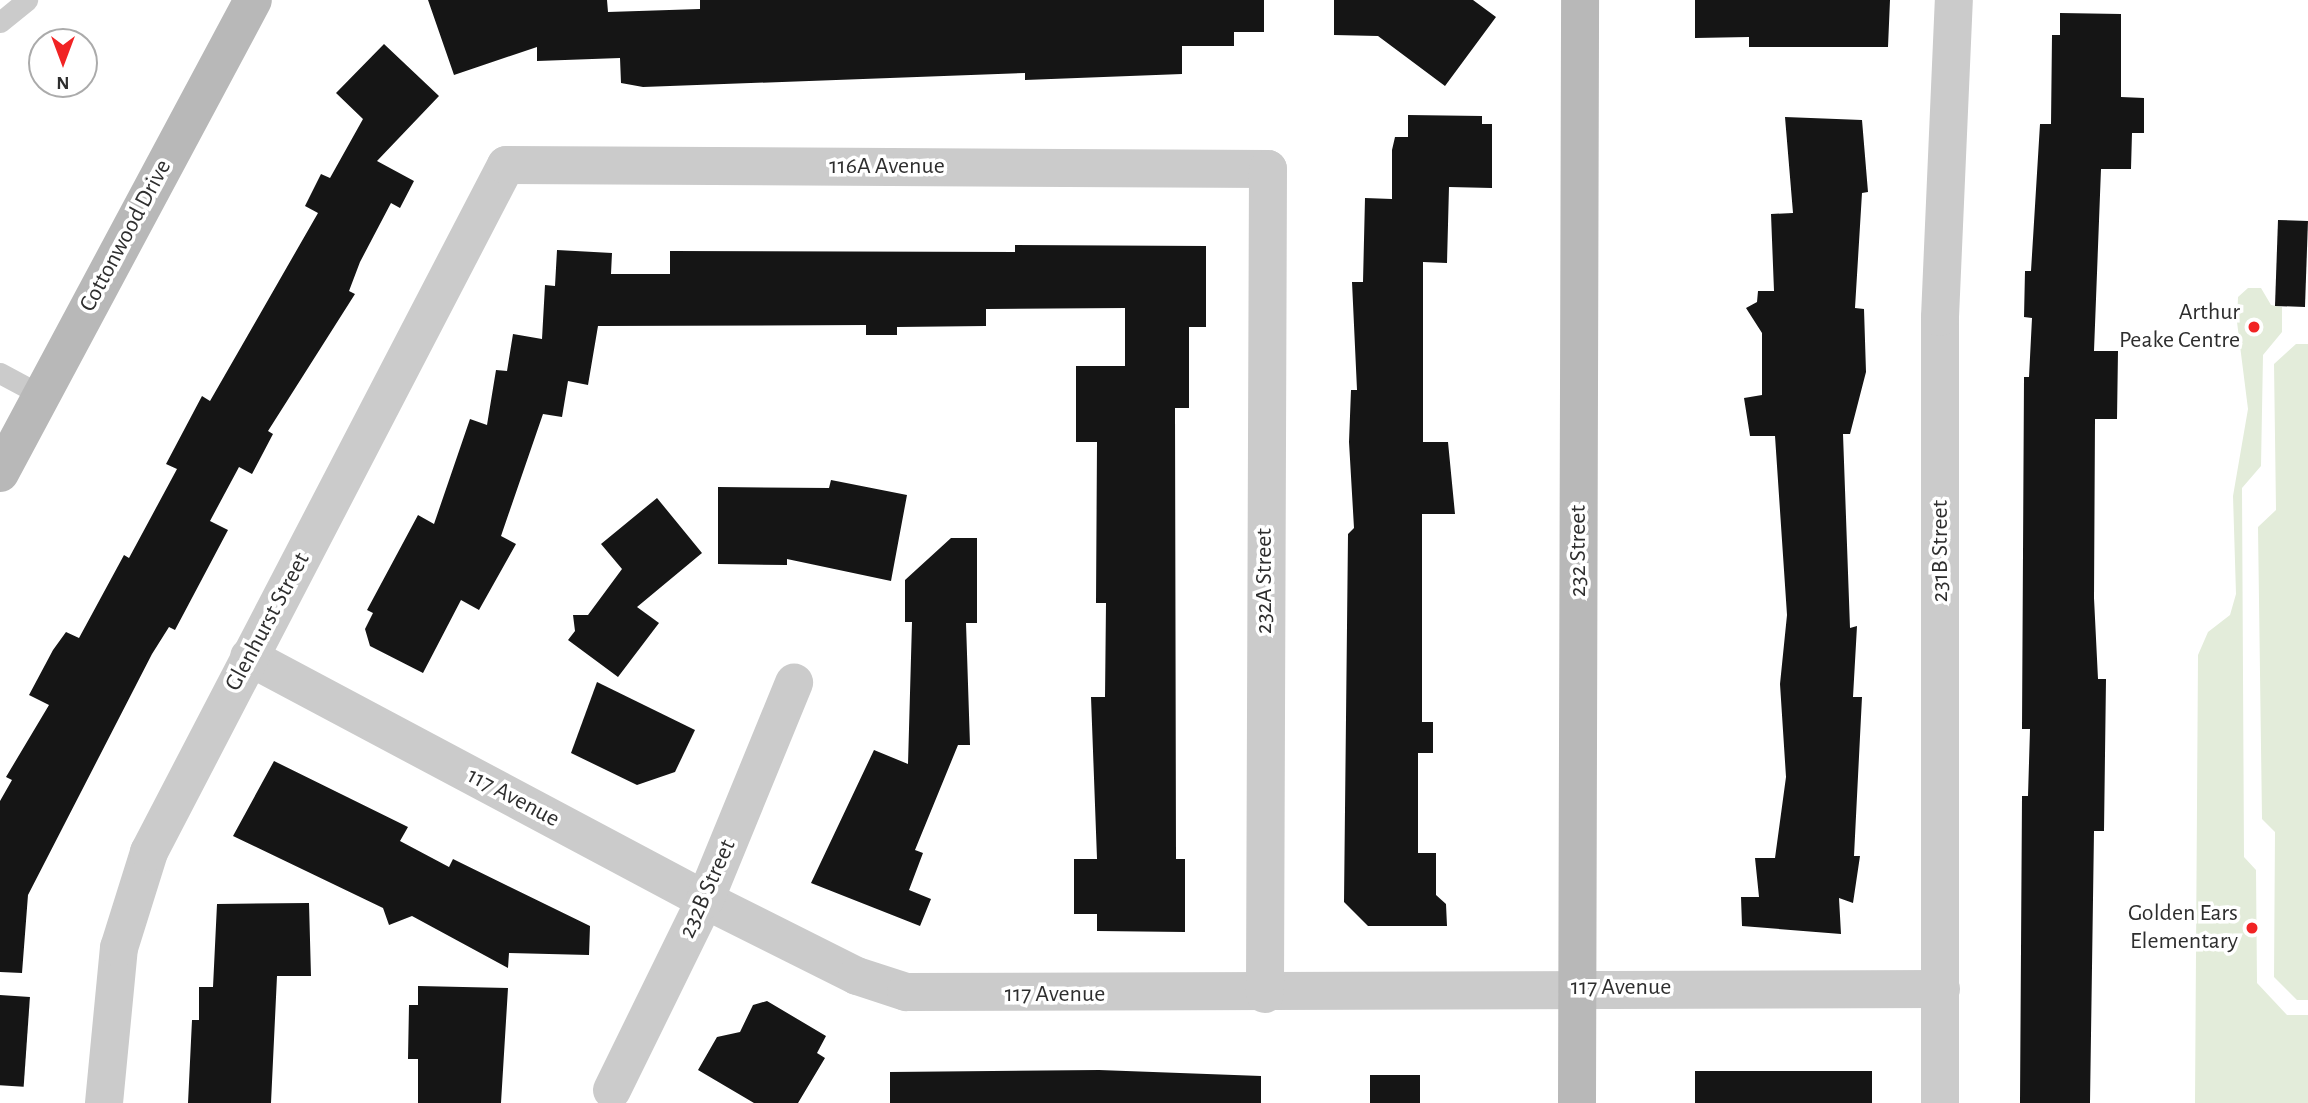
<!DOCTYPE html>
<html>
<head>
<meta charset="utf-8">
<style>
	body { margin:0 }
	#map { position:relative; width:2308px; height:1103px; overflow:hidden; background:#fff; font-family:"Alegreya Sans",sans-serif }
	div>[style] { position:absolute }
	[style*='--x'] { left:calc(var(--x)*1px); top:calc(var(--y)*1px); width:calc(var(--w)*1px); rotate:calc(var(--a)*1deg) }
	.green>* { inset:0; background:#e3ecda }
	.building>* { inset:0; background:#151515; transform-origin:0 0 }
	.lane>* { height:21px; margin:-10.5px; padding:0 10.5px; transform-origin:10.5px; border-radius:10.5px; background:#cbcbcb }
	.street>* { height:38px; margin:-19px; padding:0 19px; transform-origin:19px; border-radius:19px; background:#cbcbcb }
	.secondary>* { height:38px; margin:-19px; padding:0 19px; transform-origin:19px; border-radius:19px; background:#b8b8b8 }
	.dots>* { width:19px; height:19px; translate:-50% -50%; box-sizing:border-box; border:4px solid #fff; border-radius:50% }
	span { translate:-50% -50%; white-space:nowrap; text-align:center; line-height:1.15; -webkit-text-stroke:7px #fff; paint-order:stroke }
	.street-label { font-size:24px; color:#2e2e2e }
	.poi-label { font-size:24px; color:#2e2e2e }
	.right { translate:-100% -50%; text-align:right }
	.north { position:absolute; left:28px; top:28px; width:70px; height:70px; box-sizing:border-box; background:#fff; border:2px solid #ababab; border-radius:50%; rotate:180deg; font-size:19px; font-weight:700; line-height:28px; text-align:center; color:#2e2e2e }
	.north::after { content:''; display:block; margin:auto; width:24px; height:32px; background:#f12324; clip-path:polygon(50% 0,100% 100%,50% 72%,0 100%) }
</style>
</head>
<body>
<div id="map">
	<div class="green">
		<div style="clip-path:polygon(2248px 288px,2261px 288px,2271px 305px,2282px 307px,2282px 332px,2263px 355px,2261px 466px,2242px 488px,2244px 857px,2256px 870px,2257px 983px,2287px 1015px,2308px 1015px,2308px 1103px,2195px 1103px,2198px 655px,2208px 632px,2230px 615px,2236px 594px,2233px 496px,2248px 409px,2237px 322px,2238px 297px)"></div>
		<div style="clip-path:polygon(2296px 344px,2308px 344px,2308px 1000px,2297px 1000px,2274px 977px,2275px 832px,2262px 819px,2258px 527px,2276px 510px,2274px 364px)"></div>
	</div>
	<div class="building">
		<div style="clip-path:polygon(428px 0,607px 0,608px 12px,700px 9px,700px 0,1264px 0,1264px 32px,1234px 32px,1234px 46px,1182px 46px,1182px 74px,1025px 80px,1025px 73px,643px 87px,621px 83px,620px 58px,537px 61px,537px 47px,454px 75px)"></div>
		<div style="clip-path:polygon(1334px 0,1473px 0,1496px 17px,1445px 86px,1378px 36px,1334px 35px)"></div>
		<div style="clip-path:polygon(1695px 0,1890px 0,1888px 47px,1749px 47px,1749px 37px,1695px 38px)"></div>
		<div style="clip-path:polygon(2060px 13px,2121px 14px,2121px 97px,2144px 98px,2144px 133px,2132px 133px,2131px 169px,2101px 169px,2094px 351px,2118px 351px,2117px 419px,2095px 419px,2094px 598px,2098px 679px,2106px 679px,2104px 831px,2094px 831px,2090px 1103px,2020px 1103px,2022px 796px,2028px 796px,2030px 729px,2022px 729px,2024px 377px,2029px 377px,2032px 318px,2024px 317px,2025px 271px,2031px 271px,2040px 124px,2051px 124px,2052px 35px,2060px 35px)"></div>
		<div style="clip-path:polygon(384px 44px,439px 96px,377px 161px,414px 181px,400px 208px,391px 203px,360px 262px,349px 291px,355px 294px,268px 431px,273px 434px,252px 474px,239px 467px,210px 521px,228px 530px,175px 630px,169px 627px,152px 654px,28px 895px,22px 973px,0 972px,0 801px,12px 780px,6px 777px,49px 705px,29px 695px,53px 650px,66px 632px,79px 638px,124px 555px,129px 558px,177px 469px,166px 464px,202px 396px,210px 401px,318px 213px,305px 206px,321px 174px,330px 178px,363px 119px,336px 93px)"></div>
		<div style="clip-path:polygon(1408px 115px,1482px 116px,1482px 124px,1492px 124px,1492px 188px,1449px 187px,1447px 263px,1423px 262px,1423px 442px,1448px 442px,1455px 514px,1422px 514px,1422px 722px,1433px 722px,1433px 753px,1418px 753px,1418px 853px,1436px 853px,1436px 895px,1446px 904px,1447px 926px,1368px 926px,1344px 902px,1348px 534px,1354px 528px,1349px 442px,1351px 390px,1357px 390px,1352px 282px,1363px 282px,1365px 198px,1392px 199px,1392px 150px,1395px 137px,1408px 137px)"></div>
		<div style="clip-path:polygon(1785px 117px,1862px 120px,1868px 192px,1862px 193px,1855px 308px,1864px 309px,1866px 372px,1850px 434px,1843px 434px,1850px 628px,1857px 626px,1853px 697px,1862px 697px,1854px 856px,1860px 856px,1853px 903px,1839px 898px,1841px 934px,1742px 926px,1741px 897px,1759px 897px,1755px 858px,1775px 858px,1786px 777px,1780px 684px,1787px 615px,1775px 436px,1750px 436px,1744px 398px,1762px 395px,1762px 333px,1746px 308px,1757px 302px,1758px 291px,1774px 291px,1771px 214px,1793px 213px)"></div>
		<div style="left:2278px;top:220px;width:30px;height:86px;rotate:2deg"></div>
		<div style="clip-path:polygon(1015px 245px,1206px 246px,1206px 327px,1189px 327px,1189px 408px,1175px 408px,1176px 859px,1185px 859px,1185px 932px,1097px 931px,1097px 914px,1074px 914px,1074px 859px,1097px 859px,1091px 697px,1105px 697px,1106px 603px,1096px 603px,1097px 442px,1076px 442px,1076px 366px,1125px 366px,1125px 308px,986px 309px,986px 326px,897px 327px,897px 335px,866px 335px,866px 325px,598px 326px,588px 385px,568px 381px,562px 417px,543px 414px,501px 536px,516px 544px,479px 610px,461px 600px,423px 673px,370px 646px,365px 629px,373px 613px,367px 610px,418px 515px,434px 524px,470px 419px,487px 425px,496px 370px,507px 371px,513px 334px,542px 339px,545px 285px,555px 286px,557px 250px,612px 253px,611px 274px,670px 274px,670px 251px,1015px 252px)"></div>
		<div style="clip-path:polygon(831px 480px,907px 495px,891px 581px,787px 559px,787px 565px,718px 564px,718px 487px,829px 488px)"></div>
		<div style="clip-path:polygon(657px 498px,702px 553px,637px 607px,659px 623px,618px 677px,568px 640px,575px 631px,573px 615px,588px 615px,622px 569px,601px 544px)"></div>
		<div style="clip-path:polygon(951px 538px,977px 538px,977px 623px,966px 623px,970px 745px,958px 745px,915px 850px,923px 853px,909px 890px,931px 899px,920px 926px,811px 883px,874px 750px,908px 764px,912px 622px,905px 622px,905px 580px)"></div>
		<div style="clip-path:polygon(597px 682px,695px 730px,675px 772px,637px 785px,571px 753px)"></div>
		<div style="clip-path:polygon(274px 761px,408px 827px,400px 841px,449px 867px,453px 859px,590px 926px,589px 955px,509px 953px,508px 968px,412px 916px,389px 925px,383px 908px,233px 836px)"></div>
		<div style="clip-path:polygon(309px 903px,311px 976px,277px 976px,271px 1103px,188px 1103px,192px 1020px,199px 1020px,199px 987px,213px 987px,217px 904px)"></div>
		<div style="clip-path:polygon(418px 986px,508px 988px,501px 1103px,418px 1103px,418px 1059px,408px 1059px,409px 1005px,418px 1005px)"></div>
		<div style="left:0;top:995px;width:30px;height:90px;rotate:4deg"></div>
		<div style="clip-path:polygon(767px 1001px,826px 1036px,817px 1053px,825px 1058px,798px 1103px,754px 1103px,698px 1070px,717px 1037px,740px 1032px,753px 1005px)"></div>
		<div style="clip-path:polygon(1099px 1070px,1261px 1076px,1261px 1103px,890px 1103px,890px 1072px)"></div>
		<div style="left:1872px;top:1071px;width:32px;height:177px;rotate:90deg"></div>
		<div style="left:1370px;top:1075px;width:50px;height:28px"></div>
	</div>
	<div class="lane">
		<div style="--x:0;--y:22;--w:35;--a:-39"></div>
		<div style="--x:0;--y:373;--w:47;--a:28.2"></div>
	</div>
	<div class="street">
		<div style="--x:249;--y:657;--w:517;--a:28.05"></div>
		<div style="--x:705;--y:900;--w:170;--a:26.6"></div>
		<div style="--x:857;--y:976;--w:52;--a:18.1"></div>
		<div style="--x:906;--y:992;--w:1035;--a:-0.17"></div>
		<div style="--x:612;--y:1090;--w:212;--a:-63.9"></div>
		<div style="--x:705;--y:900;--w:235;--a:-67.7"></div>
		<div style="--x:104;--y:1103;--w:156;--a:-84.5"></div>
		<div style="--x:119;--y:948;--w:101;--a:-72.6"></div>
		<div style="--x:149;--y:852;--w:774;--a:-62.54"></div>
		<div style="--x:506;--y:165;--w:762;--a:0.3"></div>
		<div style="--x:1268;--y:169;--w:825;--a:90.21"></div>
		<div style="--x:1940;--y:1103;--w:786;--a:-90"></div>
		<div style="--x:1940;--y:317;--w:317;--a:-87.5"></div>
	</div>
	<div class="secondary">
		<div style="--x:0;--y:473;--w:536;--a:-61.86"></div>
		<div style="--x:1577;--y:1103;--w:1103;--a:-89.84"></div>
	</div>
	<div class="dots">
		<div style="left:2254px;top:327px;background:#f12324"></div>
		<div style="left:2252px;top:928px;background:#f12324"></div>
	</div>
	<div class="street-label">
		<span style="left:887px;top:167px">116A Avenue</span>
		<span style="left:126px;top:236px;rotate:-62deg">Cottonwood Drive</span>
		<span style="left:1579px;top:551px;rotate:-90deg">232 Street</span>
		<span style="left:1941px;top:551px;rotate:-90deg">231B Street</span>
		<span style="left:1265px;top:581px;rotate:-90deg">232A Street</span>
		<span style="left:268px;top:622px;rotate:-62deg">Glenhurst Street</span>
		<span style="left:513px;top:798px;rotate:28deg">117 Avenue</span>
		<span style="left:708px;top:889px;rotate:-66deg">232B Street</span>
		<span style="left:1621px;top:988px">117 Avenue</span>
		<span style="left:1055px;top:995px">117 Avenue</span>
	</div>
	<div class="poi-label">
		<span class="right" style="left:2240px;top:327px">Arthur<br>Peake Centre</span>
		<span class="right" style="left:2238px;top:928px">Golden Ears<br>Elementary</span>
	</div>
	<div class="north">N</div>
</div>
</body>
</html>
